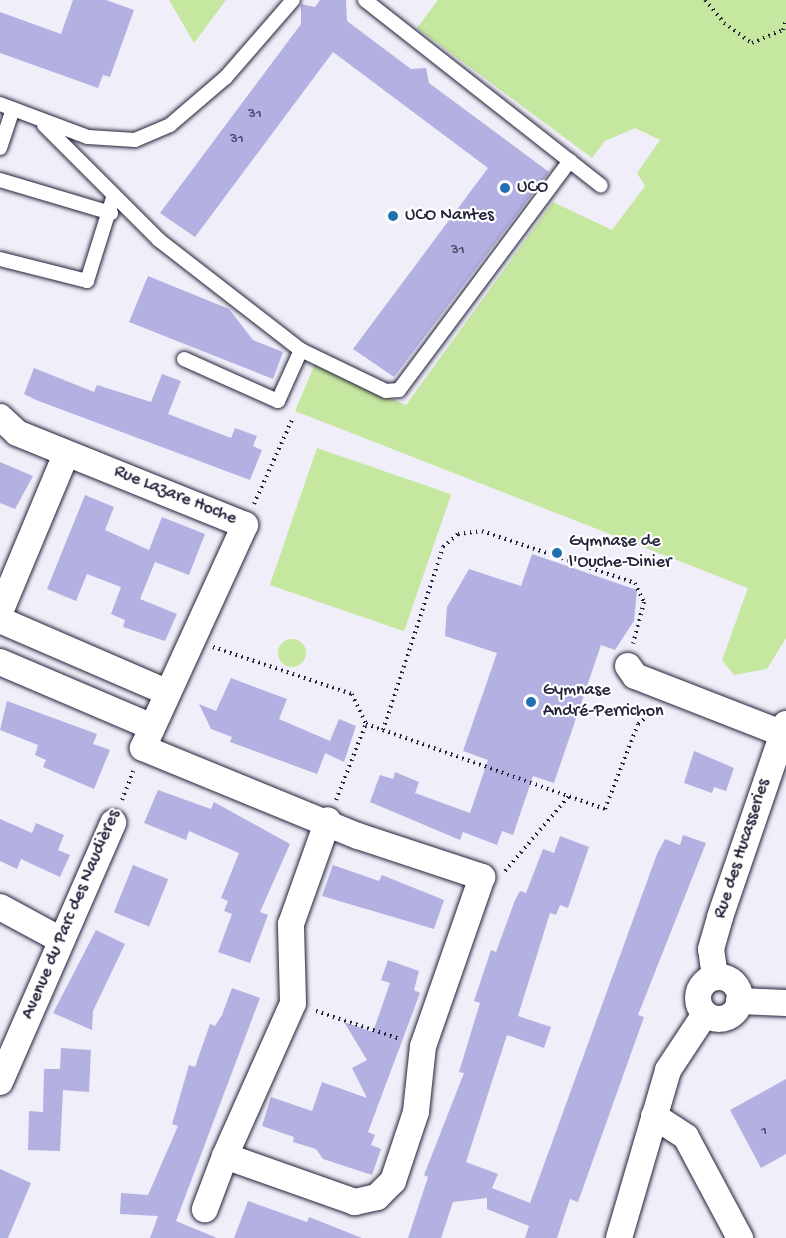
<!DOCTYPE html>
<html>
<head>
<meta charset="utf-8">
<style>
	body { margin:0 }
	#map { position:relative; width:786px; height:1238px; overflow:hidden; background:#f0eff9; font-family:"Gochi Hand",sans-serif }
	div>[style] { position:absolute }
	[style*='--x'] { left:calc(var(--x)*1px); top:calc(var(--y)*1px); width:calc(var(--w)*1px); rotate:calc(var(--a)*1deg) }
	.green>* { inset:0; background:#c6e79f; transform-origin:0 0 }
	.round { border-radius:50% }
	.building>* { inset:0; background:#b3b0e2; transform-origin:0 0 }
	.path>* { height:4px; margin-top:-2px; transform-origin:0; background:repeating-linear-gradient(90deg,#22223b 0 1.5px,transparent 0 6px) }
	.roads { filter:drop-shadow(0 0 2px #22223b) drop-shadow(0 0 2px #22223b) }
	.lane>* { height:14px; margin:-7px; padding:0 7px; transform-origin:7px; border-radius:7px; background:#fff }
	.street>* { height:26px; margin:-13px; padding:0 13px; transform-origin:13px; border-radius:13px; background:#fff }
	.street>.ring { margin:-13px; padding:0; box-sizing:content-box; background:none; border:26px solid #fff; border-radius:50% }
	.dots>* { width:16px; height:16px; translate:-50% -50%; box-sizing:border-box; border:3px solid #fff; border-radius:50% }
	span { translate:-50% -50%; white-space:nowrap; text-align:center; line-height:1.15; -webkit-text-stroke:4.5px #fff; paint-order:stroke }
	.number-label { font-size:15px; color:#464665 }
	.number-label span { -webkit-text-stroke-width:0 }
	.poi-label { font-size:18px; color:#22223b }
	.left { translate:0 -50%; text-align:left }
	.street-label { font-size:18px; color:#22223b }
</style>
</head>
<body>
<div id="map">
	<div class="green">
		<div style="clip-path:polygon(169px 0,226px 0,194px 43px)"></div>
		<div style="clip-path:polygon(438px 0,786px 0,786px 638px,767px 669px,734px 675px,722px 660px,748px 588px,295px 411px,315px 364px,406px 405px,553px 202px,612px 230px,645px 186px,637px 173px,660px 140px,635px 128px,605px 141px,592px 158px,417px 28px)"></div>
		<div style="left:317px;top:448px;width:142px;height:145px;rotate:19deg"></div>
		<div class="round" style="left:278px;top:639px;width:28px;height:28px"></div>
	</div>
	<div class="building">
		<div style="clip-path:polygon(73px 0,106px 0,134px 10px,110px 77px,103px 75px,98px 88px,0 53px,0 12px,61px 34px)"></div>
		<div style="clip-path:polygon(320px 0,346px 0,347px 21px,411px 69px,426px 68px,429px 83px,549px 172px,394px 377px,353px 349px,488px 168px,333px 52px,195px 237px,160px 213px,301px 24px,301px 4px,315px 7px)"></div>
		<div style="clip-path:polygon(148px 276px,229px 309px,253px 340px,283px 352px,273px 379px,129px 322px)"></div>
		<div style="clip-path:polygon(34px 368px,94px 392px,97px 385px,151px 402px,162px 374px,181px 381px,168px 414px,231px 438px,235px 428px,257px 436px,253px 446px,262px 450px,250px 480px,36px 400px,24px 394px)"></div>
		<div style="clip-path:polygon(0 462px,33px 476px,15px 509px,0 503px)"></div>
		<div style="clip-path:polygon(85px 495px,114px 507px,105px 530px,149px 550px,162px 517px,205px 534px,189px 575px,155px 562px,140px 599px,177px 614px,165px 641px,123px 627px,125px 620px,111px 614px,121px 587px,87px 574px,76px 601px,47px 589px)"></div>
		<div style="clip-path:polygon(532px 554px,637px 590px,634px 621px,615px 650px,601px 645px,554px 783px,533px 776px,513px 835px,502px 831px,497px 845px,463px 832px,460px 840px,370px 802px,380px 775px,393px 779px,395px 772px,419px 782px,415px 793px,470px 813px,488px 760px,463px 751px,497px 653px,445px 636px,447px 607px,469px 569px,521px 586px)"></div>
		<div style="clip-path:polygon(231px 678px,287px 699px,279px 719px,330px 741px,317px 774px,230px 742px,232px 737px,211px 729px,199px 704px,216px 711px)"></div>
		<div style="clip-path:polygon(7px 701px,97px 734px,93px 744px,110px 750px,94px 789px,43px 767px,46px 760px,35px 755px,38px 745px,0 730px)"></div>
		<div style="clip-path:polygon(339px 719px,356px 726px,344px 762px,325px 753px)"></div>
		<div style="clip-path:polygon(694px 751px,734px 768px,726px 791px,714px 787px,712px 793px,684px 783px)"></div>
		<div style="clip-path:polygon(158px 790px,211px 809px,214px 802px,290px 844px,260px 912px,268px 915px,250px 963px,218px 952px,232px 914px,224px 911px,228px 901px,221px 898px,239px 853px,189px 831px,186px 840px,144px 823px)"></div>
		<div style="clip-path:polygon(0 819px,32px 833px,36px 823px,64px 835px,58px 850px,70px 855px,60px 877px,21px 859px,17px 869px,0 861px)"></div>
		<div style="clip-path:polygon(683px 835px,706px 843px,638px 1015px,644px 1017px,578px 1202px,570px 1199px,557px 1238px,525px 1238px,529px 1226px,487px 1209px,487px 1198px,453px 1202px,441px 1238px,408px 1238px,428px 1177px,424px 1175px,464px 1073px,459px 1072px,480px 1003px,474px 1001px,491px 950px,496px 952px,515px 900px,520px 891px,526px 893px,543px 849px,554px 853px,560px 836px,589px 847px,568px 908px,560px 905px,556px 915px,550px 913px,518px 1016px,551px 1027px,544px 1048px,507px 1035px,466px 1162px,498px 1174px,492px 1188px,530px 1203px,657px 854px,665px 839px,680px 845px)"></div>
		<div style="left:133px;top:865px;width:38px;height:51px;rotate:22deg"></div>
		<div style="clip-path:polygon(333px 865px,379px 881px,382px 875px,444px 900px,434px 929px,322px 896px)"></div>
		<div style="clip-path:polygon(96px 930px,125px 944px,93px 1011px,92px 1030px,53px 1013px)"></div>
		<div style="clip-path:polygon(388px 960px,419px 971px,414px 990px,420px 993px,368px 1132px,375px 1135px,371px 1145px,381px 1149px,372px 1175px,323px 1159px,316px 1149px,293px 1142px,294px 1137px,262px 1126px,271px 1097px,312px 1111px,322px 1082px,367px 1098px,352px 1068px,367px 1060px,344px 1022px,373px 1032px,390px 983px,381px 980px)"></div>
		<div style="clip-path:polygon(232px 988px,260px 998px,176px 1221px,217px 1238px,150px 1238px,158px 1216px,120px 1214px,121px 1193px,148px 1195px,178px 1126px,172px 1124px,189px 1065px,195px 1067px,210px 1024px,215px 1026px,222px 1015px)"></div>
		<div style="clip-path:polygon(61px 1048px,91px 1050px,89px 1092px,63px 1090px,60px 1151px,28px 1150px,29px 1111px,43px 1112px,44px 1069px,60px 1069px)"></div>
		<div style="clip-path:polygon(786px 1079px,786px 1154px,761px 1168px,730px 1110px)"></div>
		<div style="clip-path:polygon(0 1169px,31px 1183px,8px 1238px,0 1238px)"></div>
		<div style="clip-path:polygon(248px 1201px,307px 1222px,309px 1217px,362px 1238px,234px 1238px)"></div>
	</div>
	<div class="path">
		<div style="--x:705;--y:0;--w:30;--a:50"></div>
		<div style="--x:724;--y:23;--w:34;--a:36"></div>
		<div style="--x:752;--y:43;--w:34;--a:-23"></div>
		<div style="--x:783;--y:30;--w:10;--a:-73"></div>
		<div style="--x:254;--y:504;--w:92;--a:-65.7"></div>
		<div style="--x:213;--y:647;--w:147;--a:18.7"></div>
		<div style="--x:352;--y:694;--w:33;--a:65"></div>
		<div style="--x:366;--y:724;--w:254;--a:19.6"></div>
		<div style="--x:605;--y:809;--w:91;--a:-68.8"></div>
		<div style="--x:638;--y:724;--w:23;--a:-38"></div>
		<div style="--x:383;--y:730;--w:193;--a:-71.8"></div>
		<div style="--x:443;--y:547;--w:20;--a:-41"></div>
		<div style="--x:458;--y:534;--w:24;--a:-7"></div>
		<div style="--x:482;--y:531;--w:162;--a:18.8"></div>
		<div style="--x:635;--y:583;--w:21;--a:65"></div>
		<div style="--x:644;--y:602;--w:43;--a:104.7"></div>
		<div style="--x:122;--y:800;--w:31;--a:-69"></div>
		<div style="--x:336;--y:800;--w:82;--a:-68.5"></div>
		<div style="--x:505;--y:871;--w:99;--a:-49.5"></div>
		<div style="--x:316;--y:1011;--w:89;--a:18.4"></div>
	</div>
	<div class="roads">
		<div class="lane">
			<div style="--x:365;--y:0;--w:300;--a:38.2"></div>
			<div style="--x:0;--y:104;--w:94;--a:20.6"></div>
			<div style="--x:88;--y:137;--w:47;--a:3.7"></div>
			<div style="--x:135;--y:140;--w:38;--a:-23"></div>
			<div style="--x:170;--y:125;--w:74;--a:-40.6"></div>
			<div style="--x:226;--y:77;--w:102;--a:-49"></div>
			<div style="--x:44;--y:125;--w:163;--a:45"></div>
			<div style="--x:159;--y:240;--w:180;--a:37.8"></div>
			<div style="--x:301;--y:350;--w:94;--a:25.8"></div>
			<div style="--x:386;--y:391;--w:13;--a:-4"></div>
			<div style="--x:399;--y:390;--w:286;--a:-53.3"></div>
			<div style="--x:0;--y:148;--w:41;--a:-71.6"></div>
			<div style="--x:0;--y:180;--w:116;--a:16.6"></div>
			<div style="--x:0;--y:259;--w:90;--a:14.2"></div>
			<div style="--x:87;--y:281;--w:90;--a:-72.6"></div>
			<div style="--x:184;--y:359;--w:103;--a:24.1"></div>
			<div style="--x:278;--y:401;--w:56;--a:-65.7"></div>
		</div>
		<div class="street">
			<div style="--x:0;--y:417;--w:23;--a:43"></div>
			<div style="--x:17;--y:433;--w:246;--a:22"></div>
			<div style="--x:245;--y:525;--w:245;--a:114.6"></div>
			<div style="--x:143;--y:748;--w:232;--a:22.3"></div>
			<div style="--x:358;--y:836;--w:131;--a:18.3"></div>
			<div style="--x:482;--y:877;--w:179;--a:109.2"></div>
			<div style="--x:423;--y:1046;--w:66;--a:96.1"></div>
			<div style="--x:416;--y:1112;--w:73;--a:108.4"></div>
			<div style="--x:393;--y:1181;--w:23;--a:135"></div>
			<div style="--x:377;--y:1197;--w:23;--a:167"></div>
			<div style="--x:355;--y:1202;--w:138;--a:-160.5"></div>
			<div style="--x:225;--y:1156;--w:57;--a:110.7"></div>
			<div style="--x:0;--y:612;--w:171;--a:-67.3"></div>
			<div style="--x:0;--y:620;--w:179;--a:23.4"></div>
			<div style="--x:0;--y:662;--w:163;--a:23.1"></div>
			<div style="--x:628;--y:666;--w:12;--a:55"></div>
			<div style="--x:635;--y:676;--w:162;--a:21.3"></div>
			<div style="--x:0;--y:907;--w:69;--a:28.4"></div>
			<div style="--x:715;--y:977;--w:28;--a:-98"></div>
			<div style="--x:711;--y:949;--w:33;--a:-74"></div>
			<div style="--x:720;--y:917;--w:204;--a:-71.1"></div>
			<div class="ring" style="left:698px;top:977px;width:16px;height:16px"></div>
			<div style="--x:739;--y:1001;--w:47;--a:2.4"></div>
			<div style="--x:0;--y:1082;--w:283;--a:-66.4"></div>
			<div style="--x:654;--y:1116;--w:38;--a:33"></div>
			<div style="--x:686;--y:1137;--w:115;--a:61.9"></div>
			<div style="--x:225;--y:1156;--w:167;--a:-66"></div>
			<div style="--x:293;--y:1003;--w:79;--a:-91.5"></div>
			<div style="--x:291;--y:924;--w:110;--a:-70.4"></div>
			<div style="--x:619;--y:1238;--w:175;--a:-73.7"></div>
			<div style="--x:668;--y:1070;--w:67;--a:-56.5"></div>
		</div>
	</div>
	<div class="dots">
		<div style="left:505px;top:188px;background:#1f6fb2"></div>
		<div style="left:393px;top:216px;background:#1f6fb2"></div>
		<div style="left:557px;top:553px;background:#1f6fb2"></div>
		<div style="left:531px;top:702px;background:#1f6fb2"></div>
	</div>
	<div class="number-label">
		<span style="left:255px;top:115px">31</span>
		<span style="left:237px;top:140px">31</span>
		<span style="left:458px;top:251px">31</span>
		<span style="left:764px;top:1132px">1</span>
	</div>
	<div class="poi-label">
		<span class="left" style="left:517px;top:188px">UCO</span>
		<span class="left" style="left:405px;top:216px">UCO Nantes</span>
		<span class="left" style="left:569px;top:553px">Gymnase de<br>l'Ouche-Dinier</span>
		<span class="left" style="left:543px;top:702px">Gymnase<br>André-Perrichon</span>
	</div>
	<div class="street-label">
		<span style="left:175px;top:496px;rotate:22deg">Rue Lazare Hoche</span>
		<span style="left:743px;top:849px;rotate:-72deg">Rue des Hucasseries</span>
		<span style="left:72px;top:915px;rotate:-67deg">Avenue du Parc des Naudières</span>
	</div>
</div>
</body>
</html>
